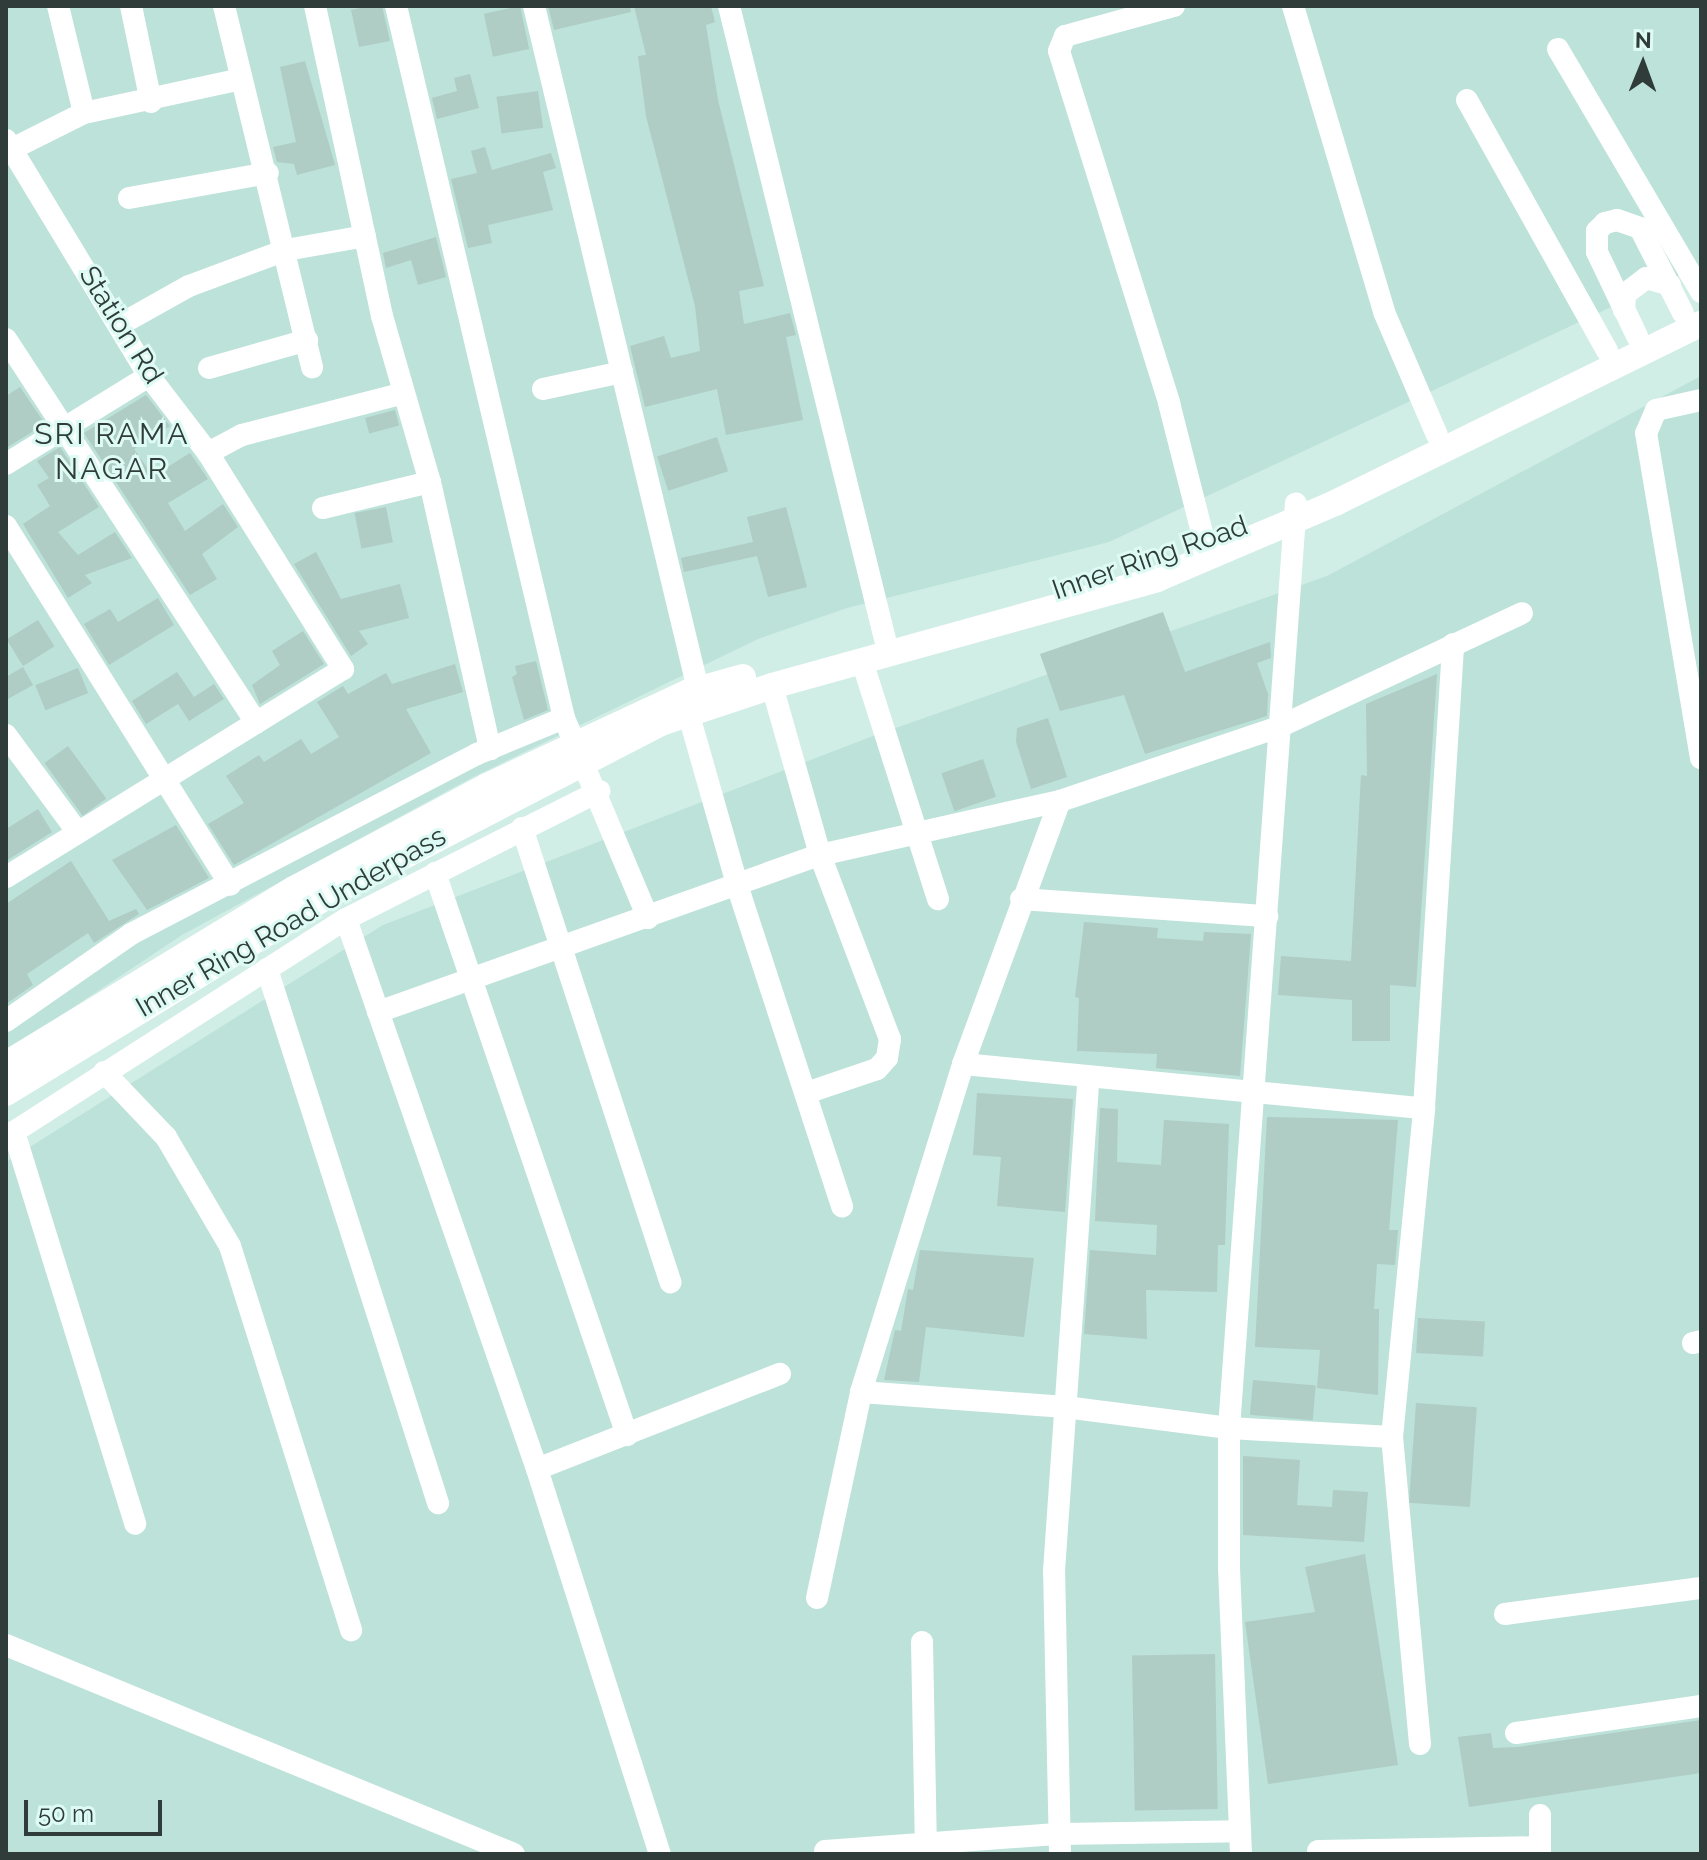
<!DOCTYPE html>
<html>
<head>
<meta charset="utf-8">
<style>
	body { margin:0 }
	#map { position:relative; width:1707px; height:1860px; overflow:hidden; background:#d0ede6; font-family:Raleway,sans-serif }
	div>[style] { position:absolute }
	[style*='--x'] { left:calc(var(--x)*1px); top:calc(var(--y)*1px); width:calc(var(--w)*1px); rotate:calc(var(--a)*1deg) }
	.built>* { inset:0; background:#bce2d9 }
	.building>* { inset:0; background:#afccc5; transform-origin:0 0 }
	.minor>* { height:22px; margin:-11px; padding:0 11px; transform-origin:11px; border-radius:11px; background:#fff }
	.major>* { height:26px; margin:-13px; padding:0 13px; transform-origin:13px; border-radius:13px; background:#fff }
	span { translate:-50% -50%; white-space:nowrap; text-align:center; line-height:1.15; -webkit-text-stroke:6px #ddfbf4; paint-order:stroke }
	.street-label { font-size:28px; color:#303c39 }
	.neighbourhood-label { font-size:30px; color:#303c39; letter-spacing:2px }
	.frame { position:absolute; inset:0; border:8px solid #303c39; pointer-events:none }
	.north { position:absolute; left:1603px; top:24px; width:80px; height:80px; -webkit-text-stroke:6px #ddfbf4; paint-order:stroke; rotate:1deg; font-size:22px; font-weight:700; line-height:32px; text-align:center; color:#303c39 }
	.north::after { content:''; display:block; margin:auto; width:28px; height:36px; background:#303c39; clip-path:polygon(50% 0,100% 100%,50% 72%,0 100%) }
	.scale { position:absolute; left:24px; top:1800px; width:138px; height:36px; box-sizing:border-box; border:4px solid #303c39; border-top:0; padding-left:10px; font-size:24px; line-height:28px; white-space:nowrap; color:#303c39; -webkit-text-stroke:6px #ddfbf4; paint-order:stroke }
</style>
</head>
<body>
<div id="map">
	<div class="built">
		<div style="clip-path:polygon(6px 6px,1701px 6px,1701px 265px,1109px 542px,847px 608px,758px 639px,471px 778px,182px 935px,6px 1052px)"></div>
		<div style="clip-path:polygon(1701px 376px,1701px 1854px,6px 1854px,6px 1162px,383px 925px,873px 736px,1327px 576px)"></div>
	</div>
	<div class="building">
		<div style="clip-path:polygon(371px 6px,382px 6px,390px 41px,359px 47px,351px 10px)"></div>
		<div style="left:520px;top:6px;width:44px;height:37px;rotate:78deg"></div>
		<div style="clip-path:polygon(548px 6px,630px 6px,631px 12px,554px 30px)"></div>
		<div style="clip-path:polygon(634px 6px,711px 6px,715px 22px,706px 25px,718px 100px,764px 286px,739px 291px,744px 324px,790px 313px,796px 335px,786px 337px,803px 420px,726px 435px,717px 389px,645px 407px,630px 346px,664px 336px,671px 358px,700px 351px,695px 306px,646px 116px,638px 56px,646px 55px)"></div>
		<div style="clip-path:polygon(305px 61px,335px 165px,297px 175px,294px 164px,277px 162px,273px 147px,296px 142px,280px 67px)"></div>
		<div style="clip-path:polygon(470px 74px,479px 108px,437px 119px,432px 98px,457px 91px,454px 78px)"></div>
		<div style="left:538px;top:91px;width:37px;height:42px;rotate:82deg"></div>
		<div style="clip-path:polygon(485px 147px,492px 170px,551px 153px,556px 168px,543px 172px,553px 210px,488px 225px,492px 243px,468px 248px,451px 179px,477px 173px,471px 151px)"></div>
		<div style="clip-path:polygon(436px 237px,446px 277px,418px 285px,411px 260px,386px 268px,383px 253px)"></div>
		<div style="clip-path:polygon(20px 387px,45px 424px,6px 448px,6px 396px)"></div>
		<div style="clip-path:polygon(146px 395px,170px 426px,134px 449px,153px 476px,190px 453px,208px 479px,168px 503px,185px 531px,223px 504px,238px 527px,202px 554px,217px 579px,190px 595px,84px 433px)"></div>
		<div style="left:395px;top:410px;width:16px;height:31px;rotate:75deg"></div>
		<div style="left:717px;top:437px;width:36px;height:63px;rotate:72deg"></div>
		<div style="clip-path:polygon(60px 447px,99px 507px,58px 532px,78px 555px,115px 532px,132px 558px,85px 575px,92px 583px,68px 598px,23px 524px,50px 506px,37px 485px,49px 478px,37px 461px)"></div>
		<div style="left:386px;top:507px;width:36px;height:32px;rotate:79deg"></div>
		<div style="clip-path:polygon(786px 507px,807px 587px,768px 597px,757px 556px,684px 572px,681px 558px,753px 542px,747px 517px)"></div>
		<div style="clip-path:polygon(316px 552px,341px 599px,400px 584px,409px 618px,359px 631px,368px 644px,351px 656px,294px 564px)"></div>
		<div style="clip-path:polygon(158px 598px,174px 625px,109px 665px,84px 624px,110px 609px,118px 622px)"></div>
		<div style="clip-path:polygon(1163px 612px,1185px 672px,1270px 642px,1271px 658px,1257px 663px,1268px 694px,1267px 716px,1145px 754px,1124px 695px,1060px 711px,1040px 654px)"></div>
		<div style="left:38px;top:620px;width:31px;height:37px;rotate:58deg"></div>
		<div style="clip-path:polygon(303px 631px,324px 664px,260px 704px,252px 685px,280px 665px,272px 651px)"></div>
		<div style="clip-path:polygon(536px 661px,548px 710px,524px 720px,512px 677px,517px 674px,515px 666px)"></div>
		<div style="clip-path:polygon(455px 664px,463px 692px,406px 709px,431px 753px,234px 865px,208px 824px,244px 803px,226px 776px,259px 755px,264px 762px,301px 739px,311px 754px,339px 737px,317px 702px,343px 686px,348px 694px,386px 673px,392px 684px)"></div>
		<div style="clip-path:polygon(23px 667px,33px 685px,6px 700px,6px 677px)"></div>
		<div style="left:78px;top:668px;width:27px;height:46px;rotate:68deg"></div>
		<div style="clip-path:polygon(177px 672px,194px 697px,214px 684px,224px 699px,189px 721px,178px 704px,146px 724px,132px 701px)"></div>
		<div style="clip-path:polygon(1437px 674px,1416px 987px,1390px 985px,1390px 1041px,1352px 1041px,1352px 1000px,1278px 995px,1281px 956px,1351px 961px,1361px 775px,1367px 776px,1366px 704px)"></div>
		<div style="clip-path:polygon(1048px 718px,1067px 777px,1031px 789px,1016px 742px,1017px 728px)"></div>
		<div style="left:68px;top:746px;width:65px;height:29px;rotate:54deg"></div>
		<div style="left:983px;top:759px;width:40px;height:44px;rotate:71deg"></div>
		<div style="clip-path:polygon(38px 809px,52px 832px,6px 861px,6px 829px)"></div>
		<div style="clip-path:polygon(176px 825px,209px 878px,147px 910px,112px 860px)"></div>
		<div style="clip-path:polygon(71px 861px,109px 921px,136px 909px,139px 914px,94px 943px,88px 933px,27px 974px,33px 985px,6px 1004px,6px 904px)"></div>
		<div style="clip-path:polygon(1084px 922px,1158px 928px,1157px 938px,1203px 941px,1204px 932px,1251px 934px,1240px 1076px,1156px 1068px,1157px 1054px,1077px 1051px,1079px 998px,1075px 997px)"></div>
		<div style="clip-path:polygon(977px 1093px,1073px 1099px,1065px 1212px,997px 1206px,1001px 1157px,973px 1155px)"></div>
		<div style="clip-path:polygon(1100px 1108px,1118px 1109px,1117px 1162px,1161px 1165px,1164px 1120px,1229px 1124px,1225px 1245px,1218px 1245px,1217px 1292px,1146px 1290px,1147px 1339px,1084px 1334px,1090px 1250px,1156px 1255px,1157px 1225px,1095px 1221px)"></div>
		<div style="clip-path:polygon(1267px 1117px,1398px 1120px,1389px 1230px,1398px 1230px,1395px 1265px,1377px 1264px,1374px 1309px,1379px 1309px,1378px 1395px,1317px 1388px,1320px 1350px,1255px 1347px)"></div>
		<div style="clip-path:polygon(920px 1250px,1034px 1258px,1024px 1337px,926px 1327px,919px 1382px,884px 1380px,895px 1330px,901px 1331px,908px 1289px,913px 1290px)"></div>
		<div style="left:1418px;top:1318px;width:67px;height:35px;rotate:3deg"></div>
		<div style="left:1253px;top:1380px;width:63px;height:35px;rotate:5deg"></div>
		<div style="left:1416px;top:1403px;width:61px;height:100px;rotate:4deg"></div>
		<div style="clip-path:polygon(1243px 1456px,1300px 1460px,1297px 1505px,1332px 1507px,1333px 1490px,1368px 1492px,1364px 1542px,1243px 1535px)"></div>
		<div style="clip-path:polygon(1365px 1554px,1398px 1765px,1268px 1784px,1245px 1622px,1315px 1612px,1305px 1567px)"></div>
		<div style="left:1215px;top:1654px;width:155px;height:83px;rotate:89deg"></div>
		<div style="clip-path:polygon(1701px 1720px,1701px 1773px,1469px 1807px,1458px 1737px,1491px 1733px,1493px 1748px,1518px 1747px)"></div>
	</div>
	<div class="minor">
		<div style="--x:58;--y:6;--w:110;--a:76.3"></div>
		<div style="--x:131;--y:6;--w:98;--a:78.2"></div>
		<div style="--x:224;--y:6;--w:372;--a:76.3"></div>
		<div style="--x:315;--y:6;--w:317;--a:77.8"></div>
		<div style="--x:382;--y:316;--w:173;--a:73.9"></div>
		<div style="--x:430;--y:482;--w:274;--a:77.3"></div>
		<div style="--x:396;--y:6;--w:732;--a:76.72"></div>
		<div style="--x:564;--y:718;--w:217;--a:67.2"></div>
		<div style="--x:534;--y:6;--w:702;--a:76.5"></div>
		<div style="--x:729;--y:6;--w:652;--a:76.16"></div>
		<div style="--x:1174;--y:6;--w:113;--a:164.6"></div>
		<div style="--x:1065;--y:36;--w:16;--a:112"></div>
		<div style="--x:1059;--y:51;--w:369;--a:72.6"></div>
		<div style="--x:1169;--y:403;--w:146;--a:75.7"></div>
		<div style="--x:1293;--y:6;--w:319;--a:73.4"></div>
		<div style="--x:1384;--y:312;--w:134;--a:66.7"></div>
		<div style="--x:1558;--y:49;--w:282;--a:59.5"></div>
		<div style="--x:1467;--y:100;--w:287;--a:60.8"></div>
		<div style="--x:6;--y:140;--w:276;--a:58.8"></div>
		<div style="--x:149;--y:376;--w:97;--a:52.5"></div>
		<div style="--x:208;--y:453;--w:255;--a:58"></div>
		<div style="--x:343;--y:669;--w:396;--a:148.3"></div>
		<div style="--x:12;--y:149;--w:80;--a:-26.6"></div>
		<div style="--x:84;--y:113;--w:161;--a:-12.2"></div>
		<div style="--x:129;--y:198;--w:141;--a:-10.2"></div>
		<div style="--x:1624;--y:310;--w:16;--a:-86"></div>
		<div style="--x:1625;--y:294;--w:26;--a:-37"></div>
		<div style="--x:1646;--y:278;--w:25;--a:16"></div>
		<div style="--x:121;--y:324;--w:78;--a:-29.2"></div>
		<div style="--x:189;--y:286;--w:103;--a:-20.4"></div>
		<div style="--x:286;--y:250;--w:80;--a:-10"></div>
		<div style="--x:1637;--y:336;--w:93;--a:-115.5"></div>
		<div style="--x:1597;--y:252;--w:21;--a:-90"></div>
		<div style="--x:1597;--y:231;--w:11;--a:-45"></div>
		<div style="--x:1605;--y:223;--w:12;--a:-14"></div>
		<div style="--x:1617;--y:220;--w:24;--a:19"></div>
		<div style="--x:1640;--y:228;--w:95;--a:63.2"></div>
		<div style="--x:6;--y:339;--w:458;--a:56.9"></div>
		<div style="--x:209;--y:368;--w:102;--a:-15.9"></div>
		<div style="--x:543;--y:389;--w:81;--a:-12.1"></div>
		<div style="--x:1701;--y:400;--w:46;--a:167.5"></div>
		<div style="--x:1656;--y:410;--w:25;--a:113"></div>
		<div style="--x:1646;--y:433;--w:330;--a:80.4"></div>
		<div style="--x:208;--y:453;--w:38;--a:-28"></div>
		<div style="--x:242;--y:435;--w:167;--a:-14.5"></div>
		<div style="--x:6;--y:464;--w:168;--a:-31.6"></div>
		<div style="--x:323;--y:508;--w:110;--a:-13.7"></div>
		<div style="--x:6;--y:526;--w:423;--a:58"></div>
		<div style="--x:862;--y:661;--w:250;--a:72.3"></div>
		<div style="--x:772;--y:686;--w:176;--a:74.1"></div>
		<div style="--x:820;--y:855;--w:197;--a:69.2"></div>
		<div style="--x:890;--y:1039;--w:19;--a:99"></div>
		<div style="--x:887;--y:1058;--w:15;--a:132"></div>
		<div style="--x:877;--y:1069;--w:75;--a:161.3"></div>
		<div style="--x:688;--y:712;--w:183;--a:74.1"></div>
		<div style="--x:738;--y:888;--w:335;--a:71.9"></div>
		<div style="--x:6;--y:735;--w:118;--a:53.6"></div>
		<div style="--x:522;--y:828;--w:478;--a:71.9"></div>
		<div style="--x:435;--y:873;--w:594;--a:71.14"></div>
		<div style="--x:1021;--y:899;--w:247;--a:4"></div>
		<div style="--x:346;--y:919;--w:582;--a:70.85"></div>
		<div style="--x:537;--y:1469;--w:404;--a:72.3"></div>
		<div style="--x:267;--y:969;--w:561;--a:72.24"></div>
		<div style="--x:378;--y:1012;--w:469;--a:-19.6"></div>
		<div style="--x:820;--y:855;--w:246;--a:-12.7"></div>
		<div style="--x:1060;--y:801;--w:233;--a:-18.7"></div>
		<div style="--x:1281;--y:726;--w:266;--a:-25.1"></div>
		<div style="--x:6;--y:1021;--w:152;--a:-34.8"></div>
		<div style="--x:131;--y:934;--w:390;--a:-27.5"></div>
		<div style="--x:477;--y:754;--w:94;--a:-22.5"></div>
		<div style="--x:963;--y:1064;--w:463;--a:5.5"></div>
		<div style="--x:104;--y:1072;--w:90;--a:46.4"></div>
		<div style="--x:166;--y:1137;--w:126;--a:59.6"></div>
		<div style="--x:230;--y:1246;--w:403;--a:72.5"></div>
		<div style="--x:14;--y:1132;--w:410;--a:72.8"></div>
		<div style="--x:6;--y:1137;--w:404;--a:-32.7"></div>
		<div style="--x:346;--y:919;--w:284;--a:-26.8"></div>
		<div style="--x:1693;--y:1343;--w:8;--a:-14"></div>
		<div style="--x:861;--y:1392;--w:205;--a:4.2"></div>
		<div style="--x:1065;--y:1407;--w:165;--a:7.3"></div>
		<div style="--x:1229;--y:1428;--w:163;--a:3.2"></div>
		<div style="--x:537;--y:1469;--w:261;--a:-21.4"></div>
		<div style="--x:817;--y:1598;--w:211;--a:-77.9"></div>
		<div style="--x:861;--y:1392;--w:343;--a:-72.7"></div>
		<div style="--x:963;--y:1064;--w:280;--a:-69.8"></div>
		<div style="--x:1505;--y:1614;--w:198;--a:-7.6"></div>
		<div style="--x:922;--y:1642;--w:212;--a:88.9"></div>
		<div style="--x:6;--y:1645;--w:549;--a:22.36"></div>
		<div style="--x:1516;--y:1733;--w:187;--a:-8.3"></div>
		<div style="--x:1420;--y:1744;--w:308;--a:-95.2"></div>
		<div style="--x:1392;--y:1437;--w:331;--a:-84.4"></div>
		<div style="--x:1424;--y:1108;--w:465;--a:-86.4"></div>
		<div style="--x:1540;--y:1815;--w:39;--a:90"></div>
		<div style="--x:825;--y:1851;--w:235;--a:-4.2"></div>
		<div style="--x:1059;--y:1834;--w:181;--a:-0.9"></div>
		<div style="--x:1318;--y:1851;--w:222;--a:-1"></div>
		<div style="--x:1060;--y:1854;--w:283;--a:-91.2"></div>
		<div style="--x:1054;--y:1571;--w:492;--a:-86"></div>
		<div style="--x:1241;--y:1854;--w:288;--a:-92.4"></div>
		<div style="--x:1229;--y:1566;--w:138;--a:-90"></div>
		<div style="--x:1229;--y:1428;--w:927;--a:-85.86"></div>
	</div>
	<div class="major">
		<div style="--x:6;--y:1064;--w:337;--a:-31.3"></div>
		<div style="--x:294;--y:889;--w:219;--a:-28.1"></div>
		<div style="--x:487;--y:786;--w:223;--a:-25"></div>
		<div style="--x:689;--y:692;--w:56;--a:-15.5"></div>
		<div style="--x:6;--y:1093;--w:379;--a:-31.5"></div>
		<div style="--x:329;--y:895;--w:374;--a:-27.4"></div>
		<div style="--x:661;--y:723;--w:117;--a:-18.4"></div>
		<div style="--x:772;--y:686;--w:400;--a:-15.5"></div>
		<div style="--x:1157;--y:579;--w:194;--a:-23.1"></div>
		<div style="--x:1335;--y:503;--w:407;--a:-26.1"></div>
	</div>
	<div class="street-label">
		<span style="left:121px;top:325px;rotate:58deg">Station Rd</span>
		<span style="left:1150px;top:558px;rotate:-19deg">Inner Ring Road</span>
		<span style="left:291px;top:922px;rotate:-30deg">Inner Ring Road Underpass</span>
	</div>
	<div class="neighbourhood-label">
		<span style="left:112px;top:451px">SRI RAMA<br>NAGAR</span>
	</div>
	<div class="frame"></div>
	<div class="north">N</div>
	<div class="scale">50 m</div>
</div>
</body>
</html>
